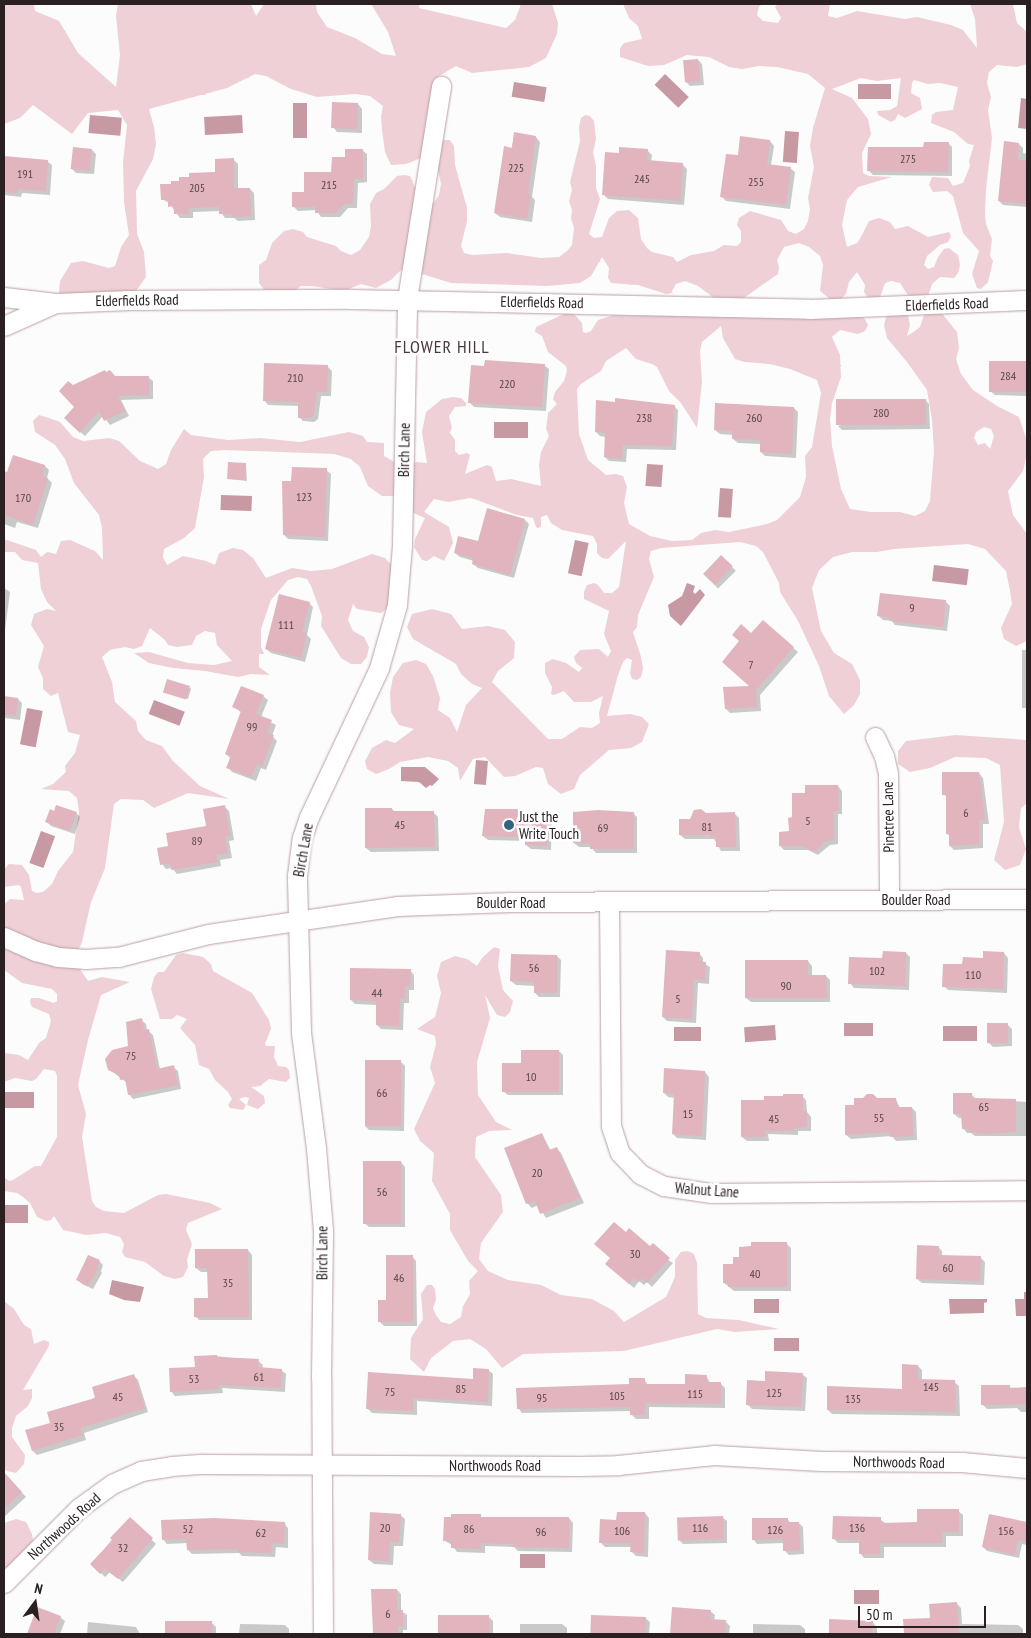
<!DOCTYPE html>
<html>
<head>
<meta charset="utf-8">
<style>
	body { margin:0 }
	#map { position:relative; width:1031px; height:1638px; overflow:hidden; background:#fcfcfc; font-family:"PT Sans Narrow",sans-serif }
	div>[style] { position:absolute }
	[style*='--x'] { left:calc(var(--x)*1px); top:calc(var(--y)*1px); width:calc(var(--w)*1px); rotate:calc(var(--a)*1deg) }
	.green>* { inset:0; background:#eed0d6 }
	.water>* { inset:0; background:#c699a3; transform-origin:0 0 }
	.shadow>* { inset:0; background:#0003; transform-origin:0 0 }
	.building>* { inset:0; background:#e2b4be; transform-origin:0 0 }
	.roads { filter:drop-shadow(0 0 1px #b99fa4) drop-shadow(0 0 1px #b99fa4) }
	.minor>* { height:19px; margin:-9.5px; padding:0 9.5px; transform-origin:9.5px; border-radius:9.5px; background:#fff }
	.dots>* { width:14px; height:14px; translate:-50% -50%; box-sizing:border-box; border:2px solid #fff; border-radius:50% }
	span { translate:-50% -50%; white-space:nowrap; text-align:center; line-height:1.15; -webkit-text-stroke:5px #fff; paint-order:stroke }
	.number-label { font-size:12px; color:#584549 }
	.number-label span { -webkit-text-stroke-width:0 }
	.street-label { font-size:15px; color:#2a2022 }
	.poi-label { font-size:15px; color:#2a2022 }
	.left { translate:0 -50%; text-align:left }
	.quarter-label { font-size:18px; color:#4d373c; letter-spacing:1px }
	.frame { position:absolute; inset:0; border:5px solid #2a2022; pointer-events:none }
	.north { position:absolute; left:10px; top:1578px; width:50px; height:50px; -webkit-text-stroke:4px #fff; paint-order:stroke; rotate:14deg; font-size:14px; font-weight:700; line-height:20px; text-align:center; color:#2a2022 }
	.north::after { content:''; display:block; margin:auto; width:18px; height:22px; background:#2a2022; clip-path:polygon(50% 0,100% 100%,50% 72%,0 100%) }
	.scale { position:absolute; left:858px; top:1606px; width:128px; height:22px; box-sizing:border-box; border:2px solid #2a2022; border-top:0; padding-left:6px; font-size:15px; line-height:18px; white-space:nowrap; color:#2a2022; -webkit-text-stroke:4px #fff; paint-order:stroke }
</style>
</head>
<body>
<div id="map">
	<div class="green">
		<div style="clip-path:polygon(evenodd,4px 4px,34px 4px,35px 11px,59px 21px,78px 53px,116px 87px,120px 55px,116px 16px,118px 4px,251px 4px,256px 16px,264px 4px,316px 4px,317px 12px,327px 27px,355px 38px,382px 54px,396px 56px,388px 32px,371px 4px,419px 4px,419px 8px,506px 28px,515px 20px,521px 4px,552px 4px,558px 23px,557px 34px,546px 58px,529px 67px,472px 73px,456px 66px,434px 79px,433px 93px,440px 140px,450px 140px,454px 146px,455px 165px,467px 208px,467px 221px,461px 246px,464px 253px,472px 255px,507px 253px,541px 258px,559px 257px,567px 251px,572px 245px,574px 228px,571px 218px,572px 210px,569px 201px,572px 190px,570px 182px,580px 141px,579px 127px,581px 118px,585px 115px,590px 116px,594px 121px,596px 139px,593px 152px,596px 166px,596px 188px,600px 199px,589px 234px,594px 238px,602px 237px,609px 218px,617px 211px,629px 210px,638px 218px,641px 239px,647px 248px,652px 252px,673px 257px,677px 262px,691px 255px,714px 251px,724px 245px,737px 246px,741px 242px,741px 231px,737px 225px,739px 218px,750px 211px,781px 220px,788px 231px,796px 234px,804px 229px,808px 221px,810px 209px,808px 198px,814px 167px,810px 146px,813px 128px,825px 88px,808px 74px,777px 67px,759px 66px,742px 69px,729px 67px,709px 57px,687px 55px,664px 65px,648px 66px,620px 57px,620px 48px,624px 43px,642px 39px,638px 26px,629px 18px,623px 4px,762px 4px,759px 7px,757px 15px,763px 21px,778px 23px,781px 18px,775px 7px,778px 4px,830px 4px,828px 16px,837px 18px,857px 11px,905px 19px,917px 17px,951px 25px,963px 30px,977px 48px,975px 19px,970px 4px,1013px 4px,1017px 23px,1027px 32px,1027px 64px,1017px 67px,997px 65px,989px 72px,987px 83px,991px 97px,988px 110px,992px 138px,986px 189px,985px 214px,986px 224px,992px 239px,990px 256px,993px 261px,988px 282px,981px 289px,977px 288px,972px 274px,979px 251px,963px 233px,953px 196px,947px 191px,933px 192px,929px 185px,932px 177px,948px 178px,953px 186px,963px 183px,970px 166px,969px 161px,974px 145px,968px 144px,954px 132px,931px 123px,932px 115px,936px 112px,953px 110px,958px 87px,940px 83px,928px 84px,914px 80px,912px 83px,911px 93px,920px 98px,922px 109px,905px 118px,898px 114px,895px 120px,891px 122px,878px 115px,877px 111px,890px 110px,897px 106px,901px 78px,877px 81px,861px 78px,832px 89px,852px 98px,868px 119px,871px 134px,862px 153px,863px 173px,869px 176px,892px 177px,858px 187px,847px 200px,842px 225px,847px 247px,857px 243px,861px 237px,869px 221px,879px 218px,890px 222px,895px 229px,908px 226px,928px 237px,949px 232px,951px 236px,948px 242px,940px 245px,927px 256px,924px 265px,928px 269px,934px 267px,938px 257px,944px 249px,949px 248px,958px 255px,960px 265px,958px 273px,954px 278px,940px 277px,932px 284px,928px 296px,957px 332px,959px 348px,956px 359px,961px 374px,973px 390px,997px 406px,1019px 417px,1027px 441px,1027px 453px,1023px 471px,1008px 491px,1013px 515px,1027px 534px,1027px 641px,1016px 646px,1004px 639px,1001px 628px,1012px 604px,1010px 591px,1006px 571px,985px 549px,968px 544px,894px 549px,877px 552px,852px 552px,833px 557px,819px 570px,812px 588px,821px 631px,834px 653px,852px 664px,860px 680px,860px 694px,854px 705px,844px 714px,829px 696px,819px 666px,798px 621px,780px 592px,779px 583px,763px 552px,756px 546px,740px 542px,661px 548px,651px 551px,649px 559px,654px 577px,638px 615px,637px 627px,633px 632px,641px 657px,643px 669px,641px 677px,637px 680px,632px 679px,630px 673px,632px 660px,627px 658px,623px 662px,618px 675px,607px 716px,630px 714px,642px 717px,649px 724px,642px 742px,631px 748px,609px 750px,580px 775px,574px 789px,561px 794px,548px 784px,543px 768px,536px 767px,515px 776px,504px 777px,485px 757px,473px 759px,460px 781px,458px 768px,448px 761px,428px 757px,400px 762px,389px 769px,376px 774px,367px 769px,365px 761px,372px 748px,386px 740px,395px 743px,414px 729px,399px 725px,391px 712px,390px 693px,393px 677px,403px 663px,416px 660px,426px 664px,433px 676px,440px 698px,438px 710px,450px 718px,457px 732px,466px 705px,482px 688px,472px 684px,461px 674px,456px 664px,413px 639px,407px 627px,412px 614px,432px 609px,451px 614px,462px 629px,488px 626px,505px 630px,515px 642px,514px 658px,498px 671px,492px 682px,548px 739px,562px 739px,580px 727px,592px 728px,600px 723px,599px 713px,603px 696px,591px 702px,574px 702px,564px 691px,554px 695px,551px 694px,552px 687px,545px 673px,545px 663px,553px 659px,566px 663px,579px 672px,582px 668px,576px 663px,574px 657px,580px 650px,599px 649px,608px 657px,611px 651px,604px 634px,609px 611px,584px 599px,584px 592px,587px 585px,594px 583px,598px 585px,604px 593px,612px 593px,619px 587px,626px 541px,608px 559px,602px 558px,597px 553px,597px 544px,593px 536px,562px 530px,551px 523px,547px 515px,541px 517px,541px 527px,538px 528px,536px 527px,533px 518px,517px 515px,477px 500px,470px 498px,448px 502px,434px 499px,424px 512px,449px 527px,453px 543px,444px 561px,434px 556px,427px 561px,422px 560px,414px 547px,415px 539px,425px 518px,411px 512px,397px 496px,382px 496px,368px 486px,360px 467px,351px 459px,334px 454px,225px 450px,211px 451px,203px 459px,204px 477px,195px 528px,184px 538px,164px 549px,163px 557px,167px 565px,183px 556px,206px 561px,215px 565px,219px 553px,233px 548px,243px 550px,253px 558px,266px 578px,292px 568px,311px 571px,332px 569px,372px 554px,385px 558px,395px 569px,389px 607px,381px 613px,357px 609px,353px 604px,348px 620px,353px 631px,364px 637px,369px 647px,367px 657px,361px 664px,351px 664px,341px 658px,321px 626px,322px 616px,311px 586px,307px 579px,298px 577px,288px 580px,271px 600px,261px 629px,261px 647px,264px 654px,259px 654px,259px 667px,270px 675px,251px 674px,238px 677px,205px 671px,173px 668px,149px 663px,134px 653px,149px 652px,188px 663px,214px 665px,232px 661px,217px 645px,215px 633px,205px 631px,196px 636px,192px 645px,177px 647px,168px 645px,165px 640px,150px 628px,142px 646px,134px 649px,125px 647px,110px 650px,102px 657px,112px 682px,115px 702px,136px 721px,138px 731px,146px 740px,162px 746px,173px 761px,200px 786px,229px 799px,188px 793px,154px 808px,143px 800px,121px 799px,114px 804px,105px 868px,91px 902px,82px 942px,77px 953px,80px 969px,88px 981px,102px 977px,130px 982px,101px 995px,88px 1040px,78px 1085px,86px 1114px,82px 1137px,92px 1201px,96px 1207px,104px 1211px,124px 1213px,158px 1195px,166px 1194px,210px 1203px,222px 1209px,188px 1223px,186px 1230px,192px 1244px,187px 1260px,188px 1267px,183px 1277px,175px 1279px,164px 1276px,145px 1262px,125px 1257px,122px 1252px,124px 1244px,120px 1237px,106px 1233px,86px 1235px,63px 1230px,54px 1216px,51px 1220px,46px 1221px,37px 1217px,30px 1203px,23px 1197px,17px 1193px,4px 1191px,4px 1177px,9px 1181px,13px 1180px,35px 1166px,41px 1166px,57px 1137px,57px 1076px,55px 1071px,44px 1069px,36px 1079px,32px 1081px,15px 1078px,4px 1082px,4px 1053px,19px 1055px,28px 1060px,39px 1043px,46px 1038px,51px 1021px,49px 1014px,32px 1007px,30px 1002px,31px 998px,39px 998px,54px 1003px,57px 1001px,57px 994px,52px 989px,22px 983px,4px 970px,4px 904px,10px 899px,24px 900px,21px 887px,19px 885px,4px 887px,4px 869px,9px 864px,22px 865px,29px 875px,32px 891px,37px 893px,43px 892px,52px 884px,58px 871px,73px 852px,79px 812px,77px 798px,69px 791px,41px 789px,53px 784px,66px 772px,65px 766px,75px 753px,80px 735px,68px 732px,58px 693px,51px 696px,43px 689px,43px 678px,38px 667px,44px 646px,31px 625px,34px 614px,47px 609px,56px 611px,47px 602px,41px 589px,38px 563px,22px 560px,15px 552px,4px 552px,4px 539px,36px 550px,41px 557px,47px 552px,56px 554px,61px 541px,70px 540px,95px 551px,103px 560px,102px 528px,99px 515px,74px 483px,65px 459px,55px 445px,35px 432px,33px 421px,39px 415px,49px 418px,60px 422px,73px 437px,83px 441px,109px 438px,119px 441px,140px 461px,158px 469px,166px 464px,171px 450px,184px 429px,191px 435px,228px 440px,260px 438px,300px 442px,349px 432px,363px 436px,367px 442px,384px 443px,384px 456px,400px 465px,410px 467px,416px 462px,427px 463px,422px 432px,426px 412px,442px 399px,453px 397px,461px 398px,466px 403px,466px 406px,455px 407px,449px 416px,452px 427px,450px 433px,455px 440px,455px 451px,459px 455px,467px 453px,470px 455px,465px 474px,487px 465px,492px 467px,496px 481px,511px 479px,541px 486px,539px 465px,541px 452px,549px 436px,546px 429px,548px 413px,557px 404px,553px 399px,555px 392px,564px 381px,567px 371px,566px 366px,548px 352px,542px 336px,535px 332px,536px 327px,568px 312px,575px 315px,582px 323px,583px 332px,586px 333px,591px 331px,598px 320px,614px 315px,641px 316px,651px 309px,704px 312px,723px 318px,734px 305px,718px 301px,698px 286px,685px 281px,676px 284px,671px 293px,666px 294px,638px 285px,611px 283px,608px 278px,609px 268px,602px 257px,591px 276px,580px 283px,547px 286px,451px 283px,422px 274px,408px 263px,391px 280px,376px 288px,361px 284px,344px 291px,312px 286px,301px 286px,293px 292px,265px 291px,259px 283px,259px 265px,266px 260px,272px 243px,284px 231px,293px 229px,303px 232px,307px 237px,336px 246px,341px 251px,351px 255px,360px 250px,369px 237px,371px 226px,370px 204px,376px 193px,384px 189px,397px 176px,404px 175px,410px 176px,417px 192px,428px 204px,432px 205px,439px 195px,441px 184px,437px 165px,424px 157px,406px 164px,391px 165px,385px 152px,382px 130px,381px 117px,383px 106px,370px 96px,355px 94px,317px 97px,291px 89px,266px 76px,255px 74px,227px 88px,149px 109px,154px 127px,156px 144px,153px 159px,136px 191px,137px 234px,144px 252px,146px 277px,136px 291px,61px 300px,59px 291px,60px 281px,71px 263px,83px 261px,109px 268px,115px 266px,121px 247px,129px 235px,124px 202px,123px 162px,127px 125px,118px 110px,88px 113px,72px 134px,33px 105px,20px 118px,4px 124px,4px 4px,799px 243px,809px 247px,820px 256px,823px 265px,820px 291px,831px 300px,840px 300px,846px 294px,849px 282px,857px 272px,865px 285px,864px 292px,869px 299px,880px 297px,885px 283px,891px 281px,900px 283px,907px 294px,921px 301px,924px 315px,920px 327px,912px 333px,907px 336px,910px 325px,908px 315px,901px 310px,887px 313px,884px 325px,887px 338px,907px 362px,927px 390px,932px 420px,934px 451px,930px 501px,925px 511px,915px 516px,900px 512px,871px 512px,850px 509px,841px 489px,832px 446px,830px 420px,832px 403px,841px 377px,840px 355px,832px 337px,840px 330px,858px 334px,865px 331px,868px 325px,865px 319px,857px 314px,845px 314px,834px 318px,741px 300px,778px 274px,779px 267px,777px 260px,784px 247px,799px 243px,4px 4px,721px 326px,723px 338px,735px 359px,744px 362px,770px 364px,790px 369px,817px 380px,821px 393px,812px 447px,805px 456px,806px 477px,800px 497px,777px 520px,767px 524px,729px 532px,715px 530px,701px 533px,692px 540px,672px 541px,650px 536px,629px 524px,624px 503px,627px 487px,623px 476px,616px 474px,606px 475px,588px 460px,579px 434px,577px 389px,581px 384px,601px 371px,606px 361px,626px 348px,636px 359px,652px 364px,657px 367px,669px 391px,681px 403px,697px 428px,702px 382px,700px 351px,702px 342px,721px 326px,4px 4px,984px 427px,991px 429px,994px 436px,990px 449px,985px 443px,978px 445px,974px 438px,976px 432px,984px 427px)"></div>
		<div style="clip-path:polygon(956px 735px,1027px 740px,1027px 803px,1021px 808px,1019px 827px,1026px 849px,1020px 865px,1005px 870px,994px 860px,1004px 822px,1000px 765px,986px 758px,955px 757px,930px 768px,910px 772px,898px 764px,898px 751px,906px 741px)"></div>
		<div style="clip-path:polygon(494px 947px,500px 949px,498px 966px,503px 990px,513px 1001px,510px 1012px,505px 1017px,497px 1015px,485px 995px,490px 1018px,477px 1062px,478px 1095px,496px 1122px,512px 1130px,489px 1131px,476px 1137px,475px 1157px,501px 1195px,503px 1212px,481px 1243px,479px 1259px,488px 1271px,508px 1280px,541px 1285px,561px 1295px,592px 1299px,614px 1311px,624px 1322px,666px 1297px,675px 1277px,675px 1260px,681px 1252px,688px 1251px,694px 1254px,697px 1263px,698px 1314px,706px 1318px,739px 1320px,779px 1329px,735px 1332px,717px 1329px,624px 1351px,523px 1354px,502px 1368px,486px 1349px,470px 1339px,453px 1341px,431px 1358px,424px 1372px,410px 1359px,411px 1338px,423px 1319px,421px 1294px,427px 1285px,432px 1285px,435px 1289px,436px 1300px,433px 1308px,436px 1315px,441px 1322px,450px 1324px,461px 1317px,463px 1306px,470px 1294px,469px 1281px,478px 1271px,468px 1261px,450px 1230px,450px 1214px,432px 1181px,434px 1153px,420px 1141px,414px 1129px,435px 1083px,430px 1067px,436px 1044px,435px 1036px,417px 1029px,435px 1017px,441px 993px,437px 976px,441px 962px,455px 956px,467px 959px,477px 966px,482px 958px)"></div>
		<div style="clip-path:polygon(183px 953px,203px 957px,211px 964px,213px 971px,252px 993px,269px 1020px,271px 1029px,265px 1044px,266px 1046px,275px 1046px,274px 1057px,278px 1066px,286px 1067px,289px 1070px,290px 1078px,286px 1082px,269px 1079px,260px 1086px,251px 1087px,264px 1096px,265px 1103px,258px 1109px,247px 1105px,249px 1098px,245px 1097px,239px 1099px,246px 1105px,243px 1110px,230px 1108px,228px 1105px,232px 1099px,228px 1092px,215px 1080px,209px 1069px,199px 1065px,195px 1045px,180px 1028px,187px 1019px,177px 1015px,172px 1019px,160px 1019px,151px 989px,154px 977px,158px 972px,164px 972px,176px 955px)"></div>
		<div style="clip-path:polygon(4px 1301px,14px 1309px,24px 1325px,31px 1329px,34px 1344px,44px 1340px,49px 1342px,49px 1346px,23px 1390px,32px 1389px,32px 1398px,28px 1406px,16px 1416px,12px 1428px,12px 1437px,25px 1455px,24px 1464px,16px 1473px,7px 1471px,4px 1468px)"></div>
		<div style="clip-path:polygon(16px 1519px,26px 1522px,32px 1534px,34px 1547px,10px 1570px,4px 1567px,4px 1523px)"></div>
	</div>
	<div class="water">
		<div style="left:665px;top:74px;width:33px;height:15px;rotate:44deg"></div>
		<div style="left:514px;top:82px;width:33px;height:15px;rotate:9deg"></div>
		<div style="left:858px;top:84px;width:33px;height:15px"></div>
		<div style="clip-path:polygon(1021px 98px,1027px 99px,1027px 129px,1018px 128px)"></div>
		<div style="left:293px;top:103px;width:14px;height:35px"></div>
		<div style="left:90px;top:115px;width:32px;height:18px;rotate:5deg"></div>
		<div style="left:242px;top:115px;width:18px;height:38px;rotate:87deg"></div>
		<div style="left:785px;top:131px;width:14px;height:31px;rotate:4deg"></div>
		<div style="left:494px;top:422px;width:34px;height:16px"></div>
		<div style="left:647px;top:464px;width:16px;height:22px;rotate:4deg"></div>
		<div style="left:720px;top:488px;width:13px;height:29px;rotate:4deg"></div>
		<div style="left:221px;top:495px;width:31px;height:15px;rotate:2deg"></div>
		<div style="left:575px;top:540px;width:14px;height:34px;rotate:12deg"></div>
		<div style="left:934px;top:565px;width:35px;height:16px;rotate:7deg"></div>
		<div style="clip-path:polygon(687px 583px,695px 586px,693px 592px,695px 594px,700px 589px,705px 595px,681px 626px,670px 616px,668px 605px,682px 596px)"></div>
		<div style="left:154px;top:700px;width:33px;height:15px;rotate:21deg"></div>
		<div style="left:27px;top:708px;width:16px;height:37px;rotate:11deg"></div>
		<div style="left:476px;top:760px;width:12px;height:24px;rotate:5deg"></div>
		<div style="clip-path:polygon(401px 767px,425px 767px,439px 779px,432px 786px,430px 785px,426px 788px,419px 782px,401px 781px)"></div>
		<div style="left:41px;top:831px;width:15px;height:34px;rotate:20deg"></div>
		<div style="left:873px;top:1023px;width:13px;height:29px;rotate:90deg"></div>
		<div style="left:775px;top:1025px;width:15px;height:31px;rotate:86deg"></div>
		<div style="left:977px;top:1026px;width:15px;height:34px;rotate:90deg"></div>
		<div style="left:674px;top:1027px;width:27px;height:14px"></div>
		<div style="left:4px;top:1092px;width:30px;height:16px"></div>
		<div style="left:4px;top:1205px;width:24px;height:18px"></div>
		<div style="clip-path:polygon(112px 1280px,144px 1287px,140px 1302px,124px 1300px,109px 1294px)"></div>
		<div style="clip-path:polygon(1024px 1292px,1027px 1292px,1027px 1316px,1016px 1316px,1015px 1299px,1024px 1299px)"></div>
		<div style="left:754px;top:1299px;width:25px;height:14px"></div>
		<div style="clip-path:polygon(949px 1299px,987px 1299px,987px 1302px,984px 1303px,984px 1313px,950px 1314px)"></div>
		<div style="left:774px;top:1338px;width:25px;height:13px"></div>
		<div style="left:545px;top:1554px;width:14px;height:25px;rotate:90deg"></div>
		<div style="left:854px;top:1590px;width:25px;height:14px"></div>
	</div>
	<div class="shadow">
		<div style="clip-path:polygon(698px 60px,702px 64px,704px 85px,690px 86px,686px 82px)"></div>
		<div style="clip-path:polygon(358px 104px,362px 109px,362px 133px,337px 132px,333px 127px)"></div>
		<div style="clip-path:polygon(515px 134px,536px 137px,540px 142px,532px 197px,535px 200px,532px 222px,500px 217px,495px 213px)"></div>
		<div style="clip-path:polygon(770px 141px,774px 146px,771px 165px,790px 168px,795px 172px,790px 209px,726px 201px,721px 196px,739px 157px)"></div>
		<div style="clip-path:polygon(948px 143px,952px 147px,952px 176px,873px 175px,869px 171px,925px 148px)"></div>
		<div style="clip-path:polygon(1019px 144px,1023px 148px,1023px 153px,1027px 154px,1027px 207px,1003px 205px,999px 201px)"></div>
		<div style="clip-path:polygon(92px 150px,96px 154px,94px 174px,76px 173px,72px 169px)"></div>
		<div style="clip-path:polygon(362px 150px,367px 154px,367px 182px,358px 183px,357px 208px,348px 208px,340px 217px,321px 217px,316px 210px,298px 211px,293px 206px,347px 158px)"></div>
		<div style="clip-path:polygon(647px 150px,652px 155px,651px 162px,682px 164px,687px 169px,684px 205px,608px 199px,603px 194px,620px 154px)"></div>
		<div style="clip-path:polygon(4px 157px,47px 161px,52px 165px,50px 195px,22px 193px,21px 197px,4px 195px)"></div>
		<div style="clip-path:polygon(233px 159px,238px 164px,238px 189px,250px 189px,254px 193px,255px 220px,238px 221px,234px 218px,225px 218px,220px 211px,193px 212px,193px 218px,180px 218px,169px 203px,162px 199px,172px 185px,217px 173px)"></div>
		<div style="clip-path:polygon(990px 362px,1027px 362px,1027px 396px,995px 395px,990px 391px)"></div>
		<div style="clip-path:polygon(544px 365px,549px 369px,546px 411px,474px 407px,470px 403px)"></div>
		<div style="clip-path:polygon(327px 366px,332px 371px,331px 396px,321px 396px,318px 419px,314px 422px,303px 421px,299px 417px,299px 406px,268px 405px,264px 400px)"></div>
		<div style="clip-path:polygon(107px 373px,116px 378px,148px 377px,153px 381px,153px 399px,121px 400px,129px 416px,110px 425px,103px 416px,85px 436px,70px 423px,75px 407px,73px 387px)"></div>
		<div style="clip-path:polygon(925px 400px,929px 404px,930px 429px,842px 430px,838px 426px)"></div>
		<div style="clip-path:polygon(674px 406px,678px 410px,676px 450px,627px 449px,626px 462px,609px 461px,605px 457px,606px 437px,600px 436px,596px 432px)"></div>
		<div style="clip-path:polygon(794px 408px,798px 412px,796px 458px,765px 456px,761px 452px,761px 444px,738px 443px,733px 439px,734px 435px,720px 434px,715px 430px)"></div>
		<div style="clip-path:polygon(14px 456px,45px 466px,49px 470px,47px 478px,52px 483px,38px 528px,17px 522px,15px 528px,4px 524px,4px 472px,8px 474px)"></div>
		<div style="clip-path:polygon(246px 464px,247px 481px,228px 479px)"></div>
		<div style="clip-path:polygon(326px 470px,331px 474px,328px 541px,288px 539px,284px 535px,292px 482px)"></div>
		<div style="clip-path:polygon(525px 520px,529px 524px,514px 578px,478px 568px,473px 564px,474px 561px,460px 557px,455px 553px)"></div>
		<div style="left:721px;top:556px;width:21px;height:25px;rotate:45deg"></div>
		<div style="clip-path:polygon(4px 588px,10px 592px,4px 638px)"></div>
		<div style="clip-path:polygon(945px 601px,950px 606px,947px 631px,895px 625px,892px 621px,883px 620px,879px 616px)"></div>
		<div style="clip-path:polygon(309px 603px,313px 607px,307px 635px,311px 639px,305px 662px,271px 653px,266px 649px)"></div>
		<div style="clip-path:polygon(763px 622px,798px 652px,760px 695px,761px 711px,730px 713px,726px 709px,751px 687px,752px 635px)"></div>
		<div style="left:1022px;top:650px;width:5px;height:58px"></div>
		<div style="clip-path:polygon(189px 687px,191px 689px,188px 699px,165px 691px)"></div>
		<div style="clip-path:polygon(263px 696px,268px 700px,261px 717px,276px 725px,272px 736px,277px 741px,266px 770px,261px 768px,256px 781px,232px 772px,228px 767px,230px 758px,226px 754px,242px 713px,234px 707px)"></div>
		<div style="clip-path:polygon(4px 697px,18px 699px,22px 703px,20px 720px,5px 718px,4px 723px)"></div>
		<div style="clip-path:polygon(979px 773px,983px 778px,989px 824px,983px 824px,983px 848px,954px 850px,950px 846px,950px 836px,947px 834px,947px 798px,944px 794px)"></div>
		<div style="clip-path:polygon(838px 786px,842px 791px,842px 814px,838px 814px,838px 844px,830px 845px,818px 855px,808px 850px,784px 850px,780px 846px,790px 833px,794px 819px,806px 795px)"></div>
		<div style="clip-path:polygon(224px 806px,229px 811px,234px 840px,229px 841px,232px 858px,220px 860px,221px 866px,177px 874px,172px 868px,166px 869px,162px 864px,207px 827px)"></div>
		<div style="clip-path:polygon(392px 809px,396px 813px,434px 813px,438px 817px,439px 851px,371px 852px,366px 848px)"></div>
		<div style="clip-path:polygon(523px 810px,526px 814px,547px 814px,552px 818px,551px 850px,531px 849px,526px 845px,526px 841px,488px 840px,483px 836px)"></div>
		<div style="clip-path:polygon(76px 813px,80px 817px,75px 834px,51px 826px,47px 822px)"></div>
		<div style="clip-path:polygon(633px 813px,637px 817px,637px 853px,596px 853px,591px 847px,579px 847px,574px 843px)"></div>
		<div style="clip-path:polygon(705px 814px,735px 814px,739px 818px,740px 851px,721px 851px,714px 839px,685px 839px,680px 835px,691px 820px)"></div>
		<div style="clip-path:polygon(699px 953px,703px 958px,703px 963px,710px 967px,709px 984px,698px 983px,696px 1023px,667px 1021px,663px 1017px)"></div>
		<div style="clip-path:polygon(906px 953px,910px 957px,909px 990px,854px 988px,850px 983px,884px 960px)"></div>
		<div style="clip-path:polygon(1004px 953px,1008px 958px,1007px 993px,948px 990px,944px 986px,964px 966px)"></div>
		<div style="clip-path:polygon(557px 956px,561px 960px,560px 997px,539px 997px,535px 993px,535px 986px,516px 985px,511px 981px)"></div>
		<div style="clip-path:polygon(808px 961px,812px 966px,812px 976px,826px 976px,830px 980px,830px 1002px,751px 1002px,746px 998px)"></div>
		<div style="clip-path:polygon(410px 970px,414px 975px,414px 990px,409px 990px,409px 1003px,404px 1003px,403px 1030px,381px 1029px,377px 1025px,377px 1005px,355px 1004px,351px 1000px)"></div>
		<div style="clip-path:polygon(141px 1020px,146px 1024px,147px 1030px,153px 1035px,160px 1069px,173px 1067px,178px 1071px,181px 1089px,133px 1099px,129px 1094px,127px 1083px,109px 1069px,129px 1047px)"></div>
		<div style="clip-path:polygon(1008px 1025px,1012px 1029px,1012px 1046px,993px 1047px,988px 1042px)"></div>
		<div style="clip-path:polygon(559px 1051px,563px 1055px,563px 1095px,508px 1095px,503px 1091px,522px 1064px)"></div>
		<div style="clip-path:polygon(400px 1061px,405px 1066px,404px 1131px,369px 1130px,365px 1126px)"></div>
		<div style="clip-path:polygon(705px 1072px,709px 1077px,706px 1140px,677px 1138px,673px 1134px,675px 1098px,668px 1097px,664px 1093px)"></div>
		<div style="clip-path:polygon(971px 1094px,976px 1099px,1027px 1102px,1027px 1136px,975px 1136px,971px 1133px,967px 1133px,963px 1128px,963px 1118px,959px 1118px,954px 1114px)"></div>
		<div style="clip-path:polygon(802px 1096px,806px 1100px,807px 1112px,811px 1117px,811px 1131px,798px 1131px,798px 1135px,768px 1134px,769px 1141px,747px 1141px,742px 1137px,765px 1102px)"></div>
		<div style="clip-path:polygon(877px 1100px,896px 1100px,900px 1108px,912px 1108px,916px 1112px,917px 1140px,896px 1141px,892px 1136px,851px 1139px,846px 1135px,855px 1106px)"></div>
		<div style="clip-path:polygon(542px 1134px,551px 1151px,557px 1149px,561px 1153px,584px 1203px,546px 1218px,538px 1205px,532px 1208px,527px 1203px)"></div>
		<div style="clip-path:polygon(401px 1162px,405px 1167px,405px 1227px,369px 1227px,364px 1223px)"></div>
		<div style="clip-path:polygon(626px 1234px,673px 1263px,652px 1287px,647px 1282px,644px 1285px,639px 1281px,634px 1288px,611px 1268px,612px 1259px)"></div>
		<div style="clip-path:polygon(787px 1244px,791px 1248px,791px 1291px,734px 1291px,724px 1283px,740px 1258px)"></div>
		<div style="clip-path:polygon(938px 1247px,942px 1251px,942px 1256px,980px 1257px,985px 1262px,984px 1285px,922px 1283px,917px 1279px)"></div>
		<div style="clip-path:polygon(248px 1250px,252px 1255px,252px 1320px,199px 1320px,195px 1316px,209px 1299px,209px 1272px,201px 1272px,196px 1268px)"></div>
		<div style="clip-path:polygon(412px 1256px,416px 1261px,417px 1326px,384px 1326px,379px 1321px)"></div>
		<div style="clip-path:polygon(99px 1261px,103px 1265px,101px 1271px,102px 1273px,93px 1289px,82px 1284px,78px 1280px)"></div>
		<div style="clip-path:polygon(216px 1356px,258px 1361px,263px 1365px,262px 1369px,281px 1370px,286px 1374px,285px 1392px,222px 1388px,223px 1393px,175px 1396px,171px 1391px,196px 1368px)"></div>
		<div style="clip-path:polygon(918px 1366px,922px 1370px,922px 1381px,954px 1382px,959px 1386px,960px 1416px,832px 1414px,828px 1410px,904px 1390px)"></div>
		<div style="clip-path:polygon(488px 1370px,493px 1374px,492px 1406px,417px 1401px,417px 1415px,372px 1413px,368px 1409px,474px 1380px)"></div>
		<div style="clip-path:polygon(802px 1374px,807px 1378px,805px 1411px,752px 1409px,747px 1404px,766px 1382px)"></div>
		<div style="clip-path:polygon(133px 1375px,138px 1380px,148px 1412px,84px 1433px,86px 1440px,37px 1455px,33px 1451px,52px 1423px)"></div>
		<div style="clip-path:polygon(706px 1376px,711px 1384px,721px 1384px,725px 1388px,725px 1408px,649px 1407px,649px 1419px,636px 1419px,631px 1414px,631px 1411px,522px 1413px,518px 1408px,631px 1385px,644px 1379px,648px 1385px,686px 1385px)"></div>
		<div style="clip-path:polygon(1009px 1386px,1012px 1389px,1027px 1388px,1027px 1412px,1021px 1412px,1017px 1408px,987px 1409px,982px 1404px)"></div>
		<div style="clip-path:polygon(6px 1476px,26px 1497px,4px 1517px,4px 1478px)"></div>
		<div style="clip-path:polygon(958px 1511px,963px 1515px,963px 1536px,946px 1536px,946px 1547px,884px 1547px,884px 1558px,864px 1558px,860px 1553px,860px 1543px,838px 1543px,834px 1539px,880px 1519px,885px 1523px,918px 1523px)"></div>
		<div style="clip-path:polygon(645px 1513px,649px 1518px,648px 1557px,636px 1556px,632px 1552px,632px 1547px,605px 1547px,600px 1542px,617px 1521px)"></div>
		<div style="clip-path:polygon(400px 1515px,405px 1519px,403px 1546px,394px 1546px,393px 1565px,374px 1564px,369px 1560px)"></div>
		<div style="clip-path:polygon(990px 1515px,1027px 1524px,1027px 1545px,1022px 1544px,1019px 1558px,987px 1551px,983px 1547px)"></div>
		<div style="clip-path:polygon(480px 1516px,483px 1518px,569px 1518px,573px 1523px,572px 1552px,518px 1551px,514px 1547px,485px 1546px,485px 1553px,457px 1552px,452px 1545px,445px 1541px)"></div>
		<div style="clip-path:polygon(722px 1517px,727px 1521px,727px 1543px,683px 1544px,679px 1540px)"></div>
		<div style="clip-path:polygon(130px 1518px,156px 1544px,123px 1582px,110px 1572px,105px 1577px,92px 1564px)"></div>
		<div style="clip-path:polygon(787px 1519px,791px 1523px,799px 1523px,803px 1527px,804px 1554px,789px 1555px,784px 1550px,784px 1543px,757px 1544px,753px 1539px)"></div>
		<div style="clip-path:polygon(284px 1523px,288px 1528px,288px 1548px,276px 1547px,275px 1557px,242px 1556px,239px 1553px,192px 1554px,188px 1550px,187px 1543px,167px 1544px,163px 1539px)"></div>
		<div style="clip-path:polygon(372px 1590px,397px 1590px,401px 1594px,401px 1611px,407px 1615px,407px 1630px,403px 1630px,403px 1634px,375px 1634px)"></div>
		<div style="clip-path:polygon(957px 1604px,961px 1608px,962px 1624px,1018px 1625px,1023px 1629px,1023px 1633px,1027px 1634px,905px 1634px,905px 1620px,931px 1619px)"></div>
		<div style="clip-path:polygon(673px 1608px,710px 1611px,715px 1615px,714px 1621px,725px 1621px,730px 1626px,729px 1634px,672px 1634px)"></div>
		<div style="clip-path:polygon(38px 1609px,60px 1617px,65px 1621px,60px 1634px,29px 1634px)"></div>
		<div style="clip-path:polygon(488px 1616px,493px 1621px,493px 1634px,440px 1634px,439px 1617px)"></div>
		<div style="clip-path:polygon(592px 1616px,645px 1618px,650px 1622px,649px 1634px,592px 1634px)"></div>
		<div style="clip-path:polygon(831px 1621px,873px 1623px,877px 1627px,877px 1634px,830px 1634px)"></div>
		<div style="clip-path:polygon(88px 1622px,136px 1627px,140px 1634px,87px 1634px)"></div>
		<div style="clip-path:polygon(211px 1622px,216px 1627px,216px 1634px,167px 1634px,167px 1623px)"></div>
		<div style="clip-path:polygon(240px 1624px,285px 1625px,289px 1629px,289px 1634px,239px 1634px)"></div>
		<div style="clip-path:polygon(520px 1624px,562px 1624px,567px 1628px,567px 1634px,520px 1634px)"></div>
		<div style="clip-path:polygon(753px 1624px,800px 1625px,805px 1629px,805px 1634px,753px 1634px)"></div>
	</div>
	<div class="building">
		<div style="left:698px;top:59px;width:22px;height:15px;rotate:85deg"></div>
		<div style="left:332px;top:102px;width:26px;height:26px;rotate:2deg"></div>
		<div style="clip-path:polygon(514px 132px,536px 136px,528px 194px,531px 194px,527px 219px,494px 213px,504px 146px,512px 148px)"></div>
		<div style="clip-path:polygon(740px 136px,770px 140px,767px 164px,791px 167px,786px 205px,720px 197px,726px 154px,738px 155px)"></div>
		<div style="clip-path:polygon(1004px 141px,1019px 143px,1018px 160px,1027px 161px,1027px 204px,998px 201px)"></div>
		<div style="clip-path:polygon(924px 142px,949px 142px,948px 172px,867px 171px,868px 147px,923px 147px)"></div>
		<div style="left:73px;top:147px;width:19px;height:22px;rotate:6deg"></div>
		<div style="clip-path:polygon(619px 147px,648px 149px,647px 160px,683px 163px,680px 201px,602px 195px,605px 152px,619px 153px)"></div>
		<div style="clip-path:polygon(345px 149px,363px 149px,363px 178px,354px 179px,353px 204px,344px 204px,336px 213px,315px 213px,315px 207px,292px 207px,292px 192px,304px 192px,304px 172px,331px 172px,332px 157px,345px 157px)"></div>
		<div style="clip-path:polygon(4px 156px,48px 160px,46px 191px,18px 189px,17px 193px,4px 192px)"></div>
		<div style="clip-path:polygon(234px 158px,234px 188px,250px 188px,251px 216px,232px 217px,232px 214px,219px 214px,219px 207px,189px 208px,189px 214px,174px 214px,174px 206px,168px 207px,168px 200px,161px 200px,160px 184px,171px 184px,171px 181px,179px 181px,179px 177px,189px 177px,189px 173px,215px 172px,215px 159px)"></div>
		<div style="clip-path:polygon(485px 360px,545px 364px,542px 407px,468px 403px,471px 365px,484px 366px)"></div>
		<div style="left:989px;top:361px;width:38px;height:31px"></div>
		<div style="clip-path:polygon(264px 363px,328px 365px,327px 392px,317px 392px,314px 414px,310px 418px,298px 418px,298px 402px,263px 401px)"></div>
		<div style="clip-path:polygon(105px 370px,106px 372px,110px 370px,115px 376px,149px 376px,149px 395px,118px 396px,125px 411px,104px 421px,99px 411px,80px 433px,64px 418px,74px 407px,59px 391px,68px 381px,73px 385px)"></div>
		<div style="clip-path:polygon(615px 398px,675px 405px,672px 446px,623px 445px,622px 459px,604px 457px,605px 433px,595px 432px,596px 400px,615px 402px)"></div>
		<div style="left:926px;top:399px;width:26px;height:90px;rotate:90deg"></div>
		<div style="clip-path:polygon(715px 403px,794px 407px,792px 454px,760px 452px,760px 440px,732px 439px,732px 431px,714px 430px)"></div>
		<div style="clip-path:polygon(13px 455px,45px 465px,42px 476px,48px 478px,33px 525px,4px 515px,4px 471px,7px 472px)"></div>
		<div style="left:228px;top:462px;width:18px;height:17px;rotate:3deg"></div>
		<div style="clip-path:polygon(292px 467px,327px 468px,325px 537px,283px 535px,282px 481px,291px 481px)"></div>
		<div style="clip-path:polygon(487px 508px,525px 519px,510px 575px,472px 564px,473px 558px,454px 553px,458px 536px,478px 541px)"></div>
		<div style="left:721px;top:555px;width:16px;height:26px;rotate:43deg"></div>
		<div style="clip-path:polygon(880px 593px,946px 600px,943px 627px,890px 621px,890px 618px,877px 616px)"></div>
		<div style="clip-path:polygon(279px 594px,310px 602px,302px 632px,307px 633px,301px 658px,265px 649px)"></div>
		<div style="clip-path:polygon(763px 620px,794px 647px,756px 690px,757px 707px,725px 709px,723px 687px,749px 686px,722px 662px,739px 641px,732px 635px,741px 624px,751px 633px)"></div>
		<div style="left:167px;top:679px;width:24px;height:14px;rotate:17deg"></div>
		<div style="clip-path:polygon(241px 686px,264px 695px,256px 714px,272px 720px,267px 733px,274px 735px,262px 766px,257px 764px,251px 777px,226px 768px,231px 756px,225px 754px,241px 711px,232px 707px)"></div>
		<div style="clip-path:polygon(4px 696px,18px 698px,16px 716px,4px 714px)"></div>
		<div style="clip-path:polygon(942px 772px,979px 772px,985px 820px,979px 820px,979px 844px,949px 846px,949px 834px,946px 834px,946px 795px,942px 795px)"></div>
		<div style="clip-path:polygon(805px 785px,838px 785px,839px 811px,834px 811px,834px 840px,825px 841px,816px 851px,812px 851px,802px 846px,779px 846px,779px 832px,789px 831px,788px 818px,792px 817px,792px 793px,805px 793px)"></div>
		<div style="clip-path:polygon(56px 805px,77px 812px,70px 831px,45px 822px,50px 809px,54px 811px)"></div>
		<div style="clip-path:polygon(225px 805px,230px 836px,225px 837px,228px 853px,216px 855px,218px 862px,171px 870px,170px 863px,160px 865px,157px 848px,168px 846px,166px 833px,206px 826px,203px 809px)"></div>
		<div style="clip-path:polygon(365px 808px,392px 808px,392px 811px,434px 811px,435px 847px,365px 848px)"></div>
		<div style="clip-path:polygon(485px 809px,524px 809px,524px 813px,548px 813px,547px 846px,525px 845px,525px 837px,482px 836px)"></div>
		<div style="clip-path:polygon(701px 809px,706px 813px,735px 812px,736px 847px,716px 847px,716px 837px,710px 837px,710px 835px,679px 835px,679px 819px,690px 819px,694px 810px)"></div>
		<div style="clip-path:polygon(598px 810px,634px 812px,634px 849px,590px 849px,590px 843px,573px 843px,573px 812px)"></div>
		<div style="clip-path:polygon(666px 950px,700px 952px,699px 961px,706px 962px,705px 980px,694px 979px,692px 1019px,662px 1017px)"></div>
		<div style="clip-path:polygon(883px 951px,906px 952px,905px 986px,848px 984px,849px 957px,882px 958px)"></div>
		<div style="clip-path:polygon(983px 951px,1004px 952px,1003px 989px,942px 987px,943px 964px,962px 964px,963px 957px,983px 958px)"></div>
		<div style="clip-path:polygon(511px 954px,557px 955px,557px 993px,534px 993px,534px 982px,510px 981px)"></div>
		<div style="clip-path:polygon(745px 960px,808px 960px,808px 975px,826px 975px,827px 998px,745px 998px)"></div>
		<div style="clip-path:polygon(350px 968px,411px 969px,410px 986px,405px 986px,405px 999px,400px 999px,399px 1026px,376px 1025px,376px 1001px,350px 1000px)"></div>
		<div style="clip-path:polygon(142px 1018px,144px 1030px,149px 1029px,157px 1069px,174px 1065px,178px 1085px,128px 1095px,125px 1079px,120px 1080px,119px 1075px,108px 1070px,105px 1059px,112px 1050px,128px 1046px,126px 1022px)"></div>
		<div style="left:987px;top:1023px;width:21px;height:20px"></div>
		<div style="clip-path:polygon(521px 1050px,559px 1050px,559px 1092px,502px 1092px,502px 1063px,521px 1063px)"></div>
		<div style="left:365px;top:1060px;width:36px;height:66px"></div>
		<div style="clip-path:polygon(664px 1068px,705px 1071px,702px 1136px,672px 1134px,674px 1094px,663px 1093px)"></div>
		<div style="clip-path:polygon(953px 1093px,972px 1093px,972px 1098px,1016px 1099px,1016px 1132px,984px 1134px,969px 1132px,969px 1129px,962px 1129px,961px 1114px,953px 1114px)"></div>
		<div style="clip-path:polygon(783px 1094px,803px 1094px,803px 1111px,807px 1111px,807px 1127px,794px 1128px,794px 1131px,765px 1131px,765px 1137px,741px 1137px,741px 1100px,764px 1100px,764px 1096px,783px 1096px)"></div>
		<div style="clip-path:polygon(867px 1094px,873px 1094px,877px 1098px,896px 1098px,897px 1104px,899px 1107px,912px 1107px,913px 1136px,890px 1137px,890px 1132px,845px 1135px,845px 1105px,854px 1105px,854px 1098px,863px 1098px)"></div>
		<div style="clip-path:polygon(542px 1133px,549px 1150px,557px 1147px,580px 1198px,540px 1214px,535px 1201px,526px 1204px,504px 1148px)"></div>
		<div style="left:363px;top:1161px;width:38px;height:63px"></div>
		<div style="clip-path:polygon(614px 1222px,626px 1232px,629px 1228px,650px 1246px,653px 1243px,670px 1258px,647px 1283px,642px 1278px,639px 1282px,634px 1278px,629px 1284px,605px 1264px,610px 1258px,594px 1244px)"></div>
		<div style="clip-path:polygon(751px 1242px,787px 1242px,787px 1287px,728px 1287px,728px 1283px,723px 1283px,723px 1264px,733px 1264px,733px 1257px,739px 1257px,739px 1247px,751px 1246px)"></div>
		<div style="clip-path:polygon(917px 1245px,939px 1246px,938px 1255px,981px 1256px,980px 1281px,916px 1279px)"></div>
		<div style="clip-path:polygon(195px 1249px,248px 1249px,249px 1317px,194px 1317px,194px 1298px,208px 1298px,207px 1268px,195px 1268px)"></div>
		<div style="clip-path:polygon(88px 1255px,100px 1260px,97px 1267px,99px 1268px,88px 1286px,76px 1280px)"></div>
		<div style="clip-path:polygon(386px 1255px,413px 1255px,413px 1322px,378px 1322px,378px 1300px,386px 1300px)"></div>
		<div style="clip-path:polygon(217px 1355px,217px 1357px,259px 1359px,258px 1367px,282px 1369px,281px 1388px,218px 1385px,219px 1389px,170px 1392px,169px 1368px,195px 1367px,194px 1356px)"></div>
		<div style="clip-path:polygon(902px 1364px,918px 1365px,918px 1379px,955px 1380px,956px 1412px,827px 1410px,827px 1386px,902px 1389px)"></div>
		<div style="clip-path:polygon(473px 1368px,489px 1369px,488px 1402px,413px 1398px,413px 1411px,366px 1409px,368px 1372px,473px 1379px)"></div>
		<div style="clip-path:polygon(765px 1371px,803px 1373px,801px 1407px,746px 1405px,747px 1380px,765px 1381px)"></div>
		<div style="clip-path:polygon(134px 1374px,145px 1408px,80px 1428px,83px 1435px,32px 1451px,25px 1430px,50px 1423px,47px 1412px,95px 1398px,92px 1387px)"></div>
		<div style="clip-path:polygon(685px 1374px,707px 1375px,707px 1382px,721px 1382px,721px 1404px,645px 1403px,645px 1415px,630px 1415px,630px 1407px,517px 1409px,516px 1388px,629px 1384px,629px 1378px,645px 1378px,645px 1384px,685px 1384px)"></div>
		<div style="clip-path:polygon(981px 1385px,1010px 1385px,1010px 1388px,1027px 1387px,1027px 1404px,981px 1405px)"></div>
		<div style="clip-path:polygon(4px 1472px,22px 1492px,4px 1509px)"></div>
		<div style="clip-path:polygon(917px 1509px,959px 1509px,959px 1532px,942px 1532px,942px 1543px,880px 1543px,880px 1554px,859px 1554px,859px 1540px,832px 1539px,833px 1516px,881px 1517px,881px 1523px,917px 1522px)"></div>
		<div style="clip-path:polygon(370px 1512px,401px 1514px,399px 1542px,390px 1542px,389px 1561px,368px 1560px)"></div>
		<div style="clip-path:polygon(617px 1512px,645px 1512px,644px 1553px,630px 1552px,631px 1543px,599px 1543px,600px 1519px,616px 1520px)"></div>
		<div style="clip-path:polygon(451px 1514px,481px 1514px,481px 1517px,569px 1517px,569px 1548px,512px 1547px,513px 1544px,481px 1543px,481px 1549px,451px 1548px,451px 1541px,443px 1541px,444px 1517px,451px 1517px)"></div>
		<div style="clip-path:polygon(989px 1514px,1027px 1522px,1027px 1542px,1018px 1540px,1015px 1555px,982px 1547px)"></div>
		<div style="left:723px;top:1516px;width:23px;height:46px;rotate:88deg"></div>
		<div style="clip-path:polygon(130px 1517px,153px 1538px,118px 1579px,105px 1569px,100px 1574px,90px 1564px,106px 1547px,112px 1540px,110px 1538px)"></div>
		<div style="clip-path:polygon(214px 1518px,285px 1522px,284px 1544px,272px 1543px,271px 1553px,237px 1552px,237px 1549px,187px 1550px,186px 1539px,162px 1540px,161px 1520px)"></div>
		<div style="clip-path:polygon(752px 1518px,788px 1518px,788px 1522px,799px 1522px,800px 1550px,783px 1551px,783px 1539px,752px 1540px)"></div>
		<div style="clip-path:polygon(371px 1589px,397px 1589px,397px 1610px,403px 1610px,403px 1626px,398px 1626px,398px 1634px,373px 1634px)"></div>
		<div style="clip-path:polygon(957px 1602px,959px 1634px,904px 1634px,903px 1619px,930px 1618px,929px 1604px)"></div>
		<div style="clip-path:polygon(37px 1607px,61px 1616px,54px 1634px,27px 1634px)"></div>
		<div style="clip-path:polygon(672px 1607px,711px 1610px,710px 1619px,726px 1620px,725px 1634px,670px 1634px)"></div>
		<div style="left:489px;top:1615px;width:19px;height:51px;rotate:90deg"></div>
		<div style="left:591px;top:1615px;width:55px;height:19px;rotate:2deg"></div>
		<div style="clip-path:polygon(829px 1619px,873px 1621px,872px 1634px,829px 1634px)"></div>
		<div style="left:212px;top:1621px;width:13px;height:47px;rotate:90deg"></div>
	</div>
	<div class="roads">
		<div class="minor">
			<div style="--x:4;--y:297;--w:52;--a:6.6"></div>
			<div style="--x:56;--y:303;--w:73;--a:-2.4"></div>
			<div style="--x:129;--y:300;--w:221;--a:-0.3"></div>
			<div style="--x:350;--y:299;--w:460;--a:1.2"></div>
			<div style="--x:810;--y:309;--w:217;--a:-2.4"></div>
			<div style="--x:4;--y:326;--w:54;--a:-24.2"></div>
			<div style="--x:875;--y:737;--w:21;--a:65"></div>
			<div style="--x:884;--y:756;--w:18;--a:77"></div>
			<div style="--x:888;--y:774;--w:126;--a:89.5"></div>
			<div style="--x:609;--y:902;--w:224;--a:89.5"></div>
			<div style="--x:611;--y:1126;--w:28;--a:72"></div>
			<div style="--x:620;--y:1153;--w:29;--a:46"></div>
			<div style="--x:640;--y:1174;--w:27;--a:27"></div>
			<div style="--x:664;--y:1186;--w:48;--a:8.5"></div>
			<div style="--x:711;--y:1193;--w:316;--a:-0.5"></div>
			<div style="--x:4;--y:937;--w:35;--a:24"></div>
			<div style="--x:36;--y:951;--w:23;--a:15"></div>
			<div style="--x:58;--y:957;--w:28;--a:4"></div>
			<div style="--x:86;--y:959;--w:32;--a:-4"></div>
			<div style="--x:118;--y:957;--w:93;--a:-14.3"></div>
			<div style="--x:208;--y:934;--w:191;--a:-8.4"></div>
			<div style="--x:397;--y:906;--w:112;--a:-2"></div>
			<div style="--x:509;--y:902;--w:518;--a:-0.33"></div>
			<div style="--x:4;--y:1583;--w:106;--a:-45"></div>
			<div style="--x:79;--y:1508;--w:41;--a:-36"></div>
			<div style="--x:112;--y:1484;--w:32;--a:-24"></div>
			<div style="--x:141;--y:1471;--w:30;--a:-9"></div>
			<div style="--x:171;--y:1466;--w:32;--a:-4"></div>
			<div style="--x:203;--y:1464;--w:376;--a:0.3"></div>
			<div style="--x:579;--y:1466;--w:39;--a:-1"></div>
			<div style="--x:618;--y:1465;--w:97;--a:-5.9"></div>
			<div style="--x:714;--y:1455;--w:107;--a:3.2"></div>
			<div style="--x:821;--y:1461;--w:141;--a:0.4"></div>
			<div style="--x:962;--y:1462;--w:65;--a:5.3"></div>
			<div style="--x:323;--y:1634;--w:257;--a:-90.4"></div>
			<div style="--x:321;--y:1377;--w:147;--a:-89.2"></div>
			<div style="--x:323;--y:1230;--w:82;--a:-94.9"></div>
			<div style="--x:316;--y:1148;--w:117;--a:-97.4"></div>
			<div style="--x:301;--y:1032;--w:156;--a:-91.5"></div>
			<div style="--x:297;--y:876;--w:38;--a:-83"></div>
			<div style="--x:302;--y:838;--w:22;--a:-72"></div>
			<div style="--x:309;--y:817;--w:165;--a:-64.8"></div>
			<div style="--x:379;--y:668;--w:66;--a:-74.1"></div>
			<div style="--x:397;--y:605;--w:60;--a:-85.2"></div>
			<div style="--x:402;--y:545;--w:246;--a:-88.8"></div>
			<div style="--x:407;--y:299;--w:216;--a:-80.9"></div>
		</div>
	</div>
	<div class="dots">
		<div style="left:509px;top:825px;background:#2f6580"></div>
	</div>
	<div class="number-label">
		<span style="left:908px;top:159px">275</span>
		<span style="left:516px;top:168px">225</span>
		<span style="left:25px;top:174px">191</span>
		<span style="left:642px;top:179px">245</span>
		<span style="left:756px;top:182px">255</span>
		<span style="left:329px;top:185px">215</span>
		<span style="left:197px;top:188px">205</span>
		<span style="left:1008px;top:376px">284</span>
		<span style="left:295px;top:378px">210</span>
		<span style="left:507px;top:384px">220</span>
		<span style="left:881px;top:413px">280</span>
		<span style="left:644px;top:418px">238</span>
		<span style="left:754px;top:418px">260</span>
		<span style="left:304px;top:497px">123</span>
		<span style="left:23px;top:498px">170</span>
		<span style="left:912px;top:608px">9</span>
		<span style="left:286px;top:625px">111</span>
		<span style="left:751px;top:665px">7</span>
		<span style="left:252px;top:727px">99</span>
		<span style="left:966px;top:813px">6</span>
		<span style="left:808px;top:821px">5</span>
		<span style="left:400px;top:825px">45</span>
		<span style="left:707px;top:827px">81</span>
		<span style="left:603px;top:828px">69</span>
		<span style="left:197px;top:841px">89</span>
		<span style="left:534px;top:968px">56</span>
		<span style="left:877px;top:971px">102</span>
		<span style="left:973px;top:975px">110</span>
		<span style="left:786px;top:986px">90</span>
		<span style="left:377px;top:993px">44</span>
		<span style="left:678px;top:999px">5</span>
		<span style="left:131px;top:1056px">75</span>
		<span style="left:531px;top:1077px">10</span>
		<span style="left:382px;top:1093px">66</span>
		<span style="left:984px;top:1107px">65</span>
		<span style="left:688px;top:1114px">15</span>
		<span style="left:879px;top:1118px">55</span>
		<span style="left:774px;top:1119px">45</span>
		<span style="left:537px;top:1173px">20</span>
		<span style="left:382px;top:1192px">56</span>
		<span style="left:635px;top:1254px">30</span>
		<span style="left:948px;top:1268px">60</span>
		<span style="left:755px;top:1274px">40</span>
		<span style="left:399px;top:1278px">46</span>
		<span style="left:228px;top:1283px">35</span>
		<span style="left:259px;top:1377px">61</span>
		<span style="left:194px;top:1379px">53</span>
		<span style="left:931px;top:1387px">145</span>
		<span style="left:461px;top:1389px">85</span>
		<span style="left:390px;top:1392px">75</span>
		<span style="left:774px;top:1393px">125</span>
		<span style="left:695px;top:1394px">115</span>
		<span style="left:617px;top:1396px">105</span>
		<span style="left:118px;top:1397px">45</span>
		<span style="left:542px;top:1398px">95</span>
		<span style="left:853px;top:1399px">135</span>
		<span style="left:59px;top:1427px">35</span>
		<span style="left:385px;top:1528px">20</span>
		<span style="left:700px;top:1528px">116</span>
		<span style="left:857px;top:1528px">136</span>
		<span style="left:188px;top:1529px">52</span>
		<span style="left:469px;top:1529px">86</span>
		<span style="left:775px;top:1530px">126</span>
		<span style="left:622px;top:1531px">106</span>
		<span style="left:1006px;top:1531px">156</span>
		<span style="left:541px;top:1532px">96</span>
		<span style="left:261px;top:1533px">62</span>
		<span style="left:123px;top:1548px">32</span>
		<span style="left:388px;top:1614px">6</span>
	</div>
	<div class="street-label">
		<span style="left:137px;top:300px;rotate:-1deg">Elderfields Road</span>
		<span style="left:542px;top:302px;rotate:1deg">Elderfields Road</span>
		<span style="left:947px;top:304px;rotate:-2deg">Elderfields Road</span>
		<span style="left:404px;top:450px;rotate:-89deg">Birch Lane</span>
		<span style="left:888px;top:817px;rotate:-91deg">Pinetree Lane</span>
		<span style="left:303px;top:850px;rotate:-80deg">Birch Lane</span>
		<span style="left:916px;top:900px">Boulder Road</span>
		<span style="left:511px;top:903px">Boulder Road</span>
		<span style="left:707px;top:1190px;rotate:4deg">Walnut Lane</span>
		<span style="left:322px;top:1253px;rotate:-90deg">Birch Lane</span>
		<span style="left:899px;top:1462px;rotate:1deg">Northwoods Road</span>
		<span style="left:495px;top:1466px">Northwoods Road</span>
		<span style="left:64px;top:1526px;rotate:-42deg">Northwoods Road</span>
	</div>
	<div class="poi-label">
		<span class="left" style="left:519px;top:825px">Just the<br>Write Touch</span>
	</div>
	<div class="quarter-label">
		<span style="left:442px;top:347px">FLOWER HILL</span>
	</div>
	<div class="frame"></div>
	<div class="north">N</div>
	<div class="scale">50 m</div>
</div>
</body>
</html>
